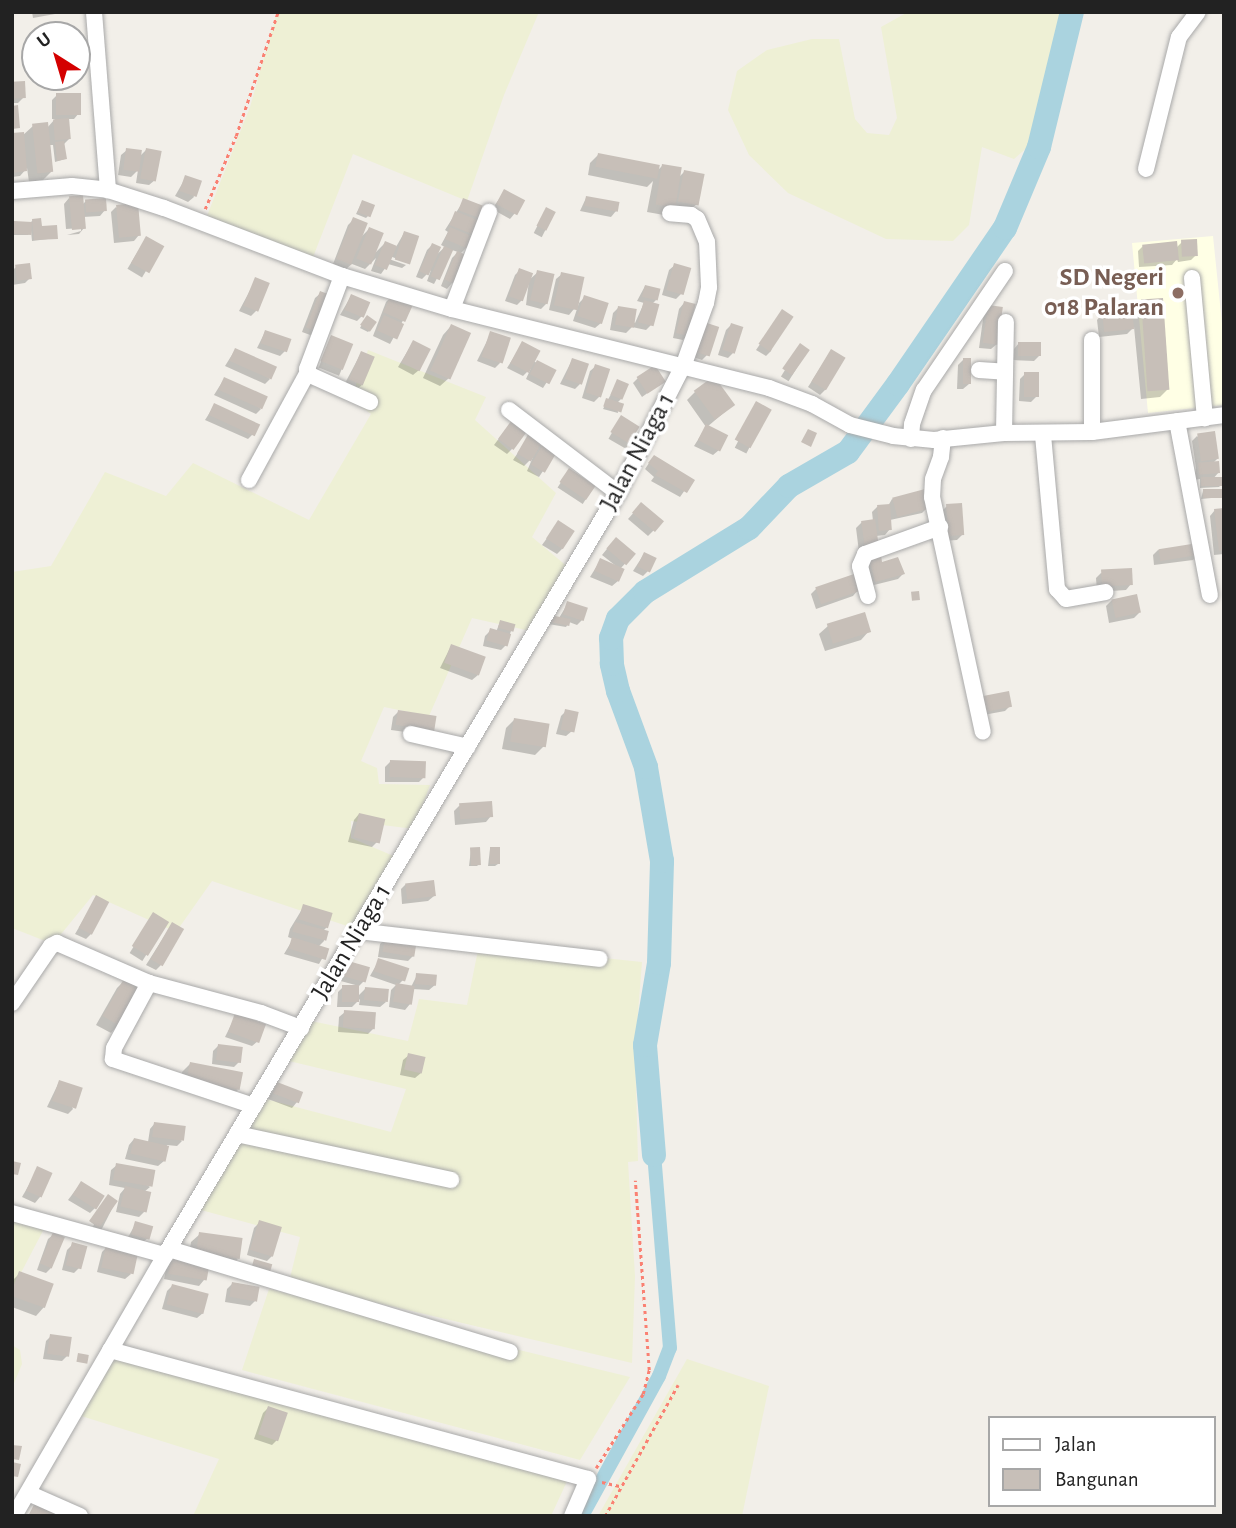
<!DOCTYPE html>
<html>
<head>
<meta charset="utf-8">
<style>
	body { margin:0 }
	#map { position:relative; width:1236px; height:1528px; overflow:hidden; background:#f2efe9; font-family:"Alegreya Sans",sans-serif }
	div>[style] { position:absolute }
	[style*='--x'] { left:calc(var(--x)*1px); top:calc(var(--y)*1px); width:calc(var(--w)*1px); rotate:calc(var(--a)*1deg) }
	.education>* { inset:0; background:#ffffe5 }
	.farmland>* { inset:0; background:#eef0d5 }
	.shadow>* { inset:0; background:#0003; transform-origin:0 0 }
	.canal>* { height:14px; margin:-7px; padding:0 7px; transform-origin:7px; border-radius:7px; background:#aad3df }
	.river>* { height:24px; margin:-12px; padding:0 12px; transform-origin:12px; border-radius:12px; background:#aad3df }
	.building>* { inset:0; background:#c7bfb8; transform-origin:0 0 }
	.path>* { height:2.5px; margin-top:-1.25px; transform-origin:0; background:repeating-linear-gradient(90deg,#fa8072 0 3.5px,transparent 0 7px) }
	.roads { filter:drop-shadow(0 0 2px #a9a9a9) drop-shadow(0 0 2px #a9a9a9) }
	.minor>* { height:16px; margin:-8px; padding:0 8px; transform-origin:8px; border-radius:8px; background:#fff }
	.dots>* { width:19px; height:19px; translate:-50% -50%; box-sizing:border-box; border:4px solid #fff; border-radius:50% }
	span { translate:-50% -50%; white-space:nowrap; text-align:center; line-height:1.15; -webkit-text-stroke:7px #fff; paint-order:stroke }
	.education-label { font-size:26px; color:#785e54; font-weight:700 }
	.right { translate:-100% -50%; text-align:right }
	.street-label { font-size:26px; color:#222 }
	.frame { position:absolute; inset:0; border:14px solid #222; pointer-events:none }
	.legend { position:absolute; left:988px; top:1416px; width:228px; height:91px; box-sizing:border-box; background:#fff; border:2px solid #a7a7a7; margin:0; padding:9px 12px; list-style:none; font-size:21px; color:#222 }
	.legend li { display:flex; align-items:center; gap:14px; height:35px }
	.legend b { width:35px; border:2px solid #a7a7a7 }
	.north { position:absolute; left:21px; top:21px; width:70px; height:70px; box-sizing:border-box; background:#fff; border:2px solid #a7a7a7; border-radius:50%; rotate:323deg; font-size:19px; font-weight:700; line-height:28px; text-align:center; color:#222 }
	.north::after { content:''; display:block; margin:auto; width:24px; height:32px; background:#d40000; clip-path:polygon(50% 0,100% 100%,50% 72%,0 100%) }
</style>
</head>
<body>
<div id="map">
	<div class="education">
		<div style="clip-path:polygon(1213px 236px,1224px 343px,1224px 405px,1148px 413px,1132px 243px)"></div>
	</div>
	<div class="farmland">
		<div style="clip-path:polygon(277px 12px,539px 12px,504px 95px,467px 201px,353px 154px,310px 265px,203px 226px,250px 107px)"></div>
		<div style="clip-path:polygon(908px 12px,1060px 12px,1046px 100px,1030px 145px,1014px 159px,982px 147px,969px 225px,953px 241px,886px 239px,788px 193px,749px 155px,728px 110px,737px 71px,767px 50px,812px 39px,839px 39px,855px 119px,867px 133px,889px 135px,897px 118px,881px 27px)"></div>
		<div style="clip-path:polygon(368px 350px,486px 397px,475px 420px,556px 493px,532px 537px,569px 568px,530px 631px,472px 618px,429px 716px,384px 707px,361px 761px,377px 768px,379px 784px,430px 785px,414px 829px,351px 821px,351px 838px,396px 857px,353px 928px,212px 881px,176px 932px,93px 895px,53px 944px,12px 928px,12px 572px,51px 566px,105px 472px,166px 496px,193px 463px,309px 520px,371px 414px,351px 399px)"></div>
		<div style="clip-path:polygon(479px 945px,642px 962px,635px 1051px,638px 1161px,628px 1162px,635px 1276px,632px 1363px,289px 1282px,300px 1237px,201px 1210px,258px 1097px,391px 1132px,406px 1089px,289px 1061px,311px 1021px,408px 1041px,419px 999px,467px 1005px)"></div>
		<div style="clip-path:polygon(12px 1214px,46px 1225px,12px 1290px)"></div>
		<div style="clip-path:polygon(269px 1289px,630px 1377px,580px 1460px,242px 1370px)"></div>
		<div style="clip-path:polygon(12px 1345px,20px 1350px,22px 1364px,12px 1388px)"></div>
		<div style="clip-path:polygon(111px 1356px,569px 1477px,551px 1516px,193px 1516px,219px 1459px,78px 1415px)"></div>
		<div style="clip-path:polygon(687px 1359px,769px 1386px,742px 1516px,598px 1516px)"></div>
	</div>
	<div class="shadow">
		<div style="clip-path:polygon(32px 12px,66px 12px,33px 18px)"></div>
		<div style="clip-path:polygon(12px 84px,24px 97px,18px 103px,12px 103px)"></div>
		<div style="clip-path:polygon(57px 95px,79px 113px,74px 119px,67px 119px,70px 138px,64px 144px,65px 159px,55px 162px,53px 145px,49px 145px,51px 172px,43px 180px,29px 182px,27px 168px,20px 176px,12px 177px,12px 135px,22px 136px,33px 126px,47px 128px,55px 119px,52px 119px,52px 100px)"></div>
		<div style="clip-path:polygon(127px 150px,139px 157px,146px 150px,155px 180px,149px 185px,136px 183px,138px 170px,131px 177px,118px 175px,121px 155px)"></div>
		<div style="clip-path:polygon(598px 155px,657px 171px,662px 166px,678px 178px,684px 172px,697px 204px,691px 209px,664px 215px,647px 212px,653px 181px,647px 187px,588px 175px,590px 163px)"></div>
		<div style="clip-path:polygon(186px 177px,194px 197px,188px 202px,175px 196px)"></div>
		<div style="clip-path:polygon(505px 191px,515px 213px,510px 219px,492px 209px)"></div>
		<div style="clip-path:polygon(69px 198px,82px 205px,86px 201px,105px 210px,100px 216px,83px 217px,84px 228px,79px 234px,67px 235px,81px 231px,81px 228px,66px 229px,64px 204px)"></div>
		<div style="clip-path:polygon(586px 198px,616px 211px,611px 217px,580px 211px)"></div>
		<div style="clip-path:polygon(464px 200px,484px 208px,466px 248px,460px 254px,452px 283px,447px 289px,441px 286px,452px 258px,458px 252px,452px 250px,434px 284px,427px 281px,431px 270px,422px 279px,416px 277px,427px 250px,432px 245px,434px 257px,445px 247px,441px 245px,448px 232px,445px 230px)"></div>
		<div style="clip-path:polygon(361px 204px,368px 216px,366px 218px,356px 214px)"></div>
		<div style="clip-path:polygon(116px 207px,139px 235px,134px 241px,114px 243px,111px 212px)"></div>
		<div style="left:546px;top:209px;width:9px;height:27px;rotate:27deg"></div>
		<div style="clip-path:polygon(354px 219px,362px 236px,369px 229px,374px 254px,385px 243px,396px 247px,404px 233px,408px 263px,387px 255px,386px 258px,406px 265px,402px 268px,388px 264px,381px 274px,371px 271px,376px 258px,365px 269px,352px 264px,346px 269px,333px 264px,348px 225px)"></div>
		<div style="clip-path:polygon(33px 220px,56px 238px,32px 241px,31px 231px,28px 235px,12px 235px,15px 223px,30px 223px)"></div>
		<div style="left:146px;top:238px;width:17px;height:36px;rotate:31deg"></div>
		<div style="clip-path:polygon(1182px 242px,1196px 255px,1191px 260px,1178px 262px,1177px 259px,1172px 265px,1139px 267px,1138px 251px,1143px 246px,1176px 248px)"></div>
		<div style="clip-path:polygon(675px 265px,681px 294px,676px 299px,662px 295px,669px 270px)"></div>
		<div style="clip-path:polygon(16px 267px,30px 278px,25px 283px,12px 285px,12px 271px)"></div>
		<div style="clip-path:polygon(520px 270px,522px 300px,517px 305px,505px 301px,515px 275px)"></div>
		<div style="clip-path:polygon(538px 272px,547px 303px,541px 309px,526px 305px,529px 280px)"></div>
		<div style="clip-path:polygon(562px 274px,574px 309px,569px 315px,549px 310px,556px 279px)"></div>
		<div style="clip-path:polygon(256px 279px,256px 311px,251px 316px,239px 311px)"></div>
		<div style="clip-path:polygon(645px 286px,657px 299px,652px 304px,651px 325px,646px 330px,632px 327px,626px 333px,610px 330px,613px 313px,618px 308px,635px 323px,644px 303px,637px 301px)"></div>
		<div style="clip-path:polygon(321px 293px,313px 336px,302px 332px,315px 298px)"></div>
		<div style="clip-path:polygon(351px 296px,362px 316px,357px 321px,340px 315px)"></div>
		<div style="clip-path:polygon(391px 297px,411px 306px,390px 344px,373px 336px,386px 302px)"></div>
		<div style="clip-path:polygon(585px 297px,601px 323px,595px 328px,573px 321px,579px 303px)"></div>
		<div style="clip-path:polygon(1142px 302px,1168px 389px,1160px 397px,1141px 399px,1134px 327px,1127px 334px,1099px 337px,1097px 320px,1102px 314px,1132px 311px)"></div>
		<div style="clip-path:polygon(684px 303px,688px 334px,683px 340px,673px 338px,679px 309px)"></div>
		<div style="clip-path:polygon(989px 307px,997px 344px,991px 349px,979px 348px,984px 312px)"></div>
		<div style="clip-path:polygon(782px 312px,771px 351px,766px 356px,756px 350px)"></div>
		<div style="clip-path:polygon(365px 319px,370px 330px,368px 332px,360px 328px)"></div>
		<div style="clip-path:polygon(731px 325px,733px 353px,728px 358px,718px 355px,726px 330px)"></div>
		<div style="clip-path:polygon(451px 326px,449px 378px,440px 386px,423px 378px,443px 335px)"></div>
		<div style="clip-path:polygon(699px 329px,707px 355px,702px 360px,690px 356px)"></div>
		<div style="clip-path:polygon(265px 332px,285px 351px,280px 356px,257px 348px)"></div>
		<div style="clip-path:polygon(491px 333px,500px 363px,495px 368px,477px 361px)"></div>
		<div style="left:331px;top:337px;width:22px;height:33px;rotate:22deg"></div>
		<div style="clip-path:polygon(413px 342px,419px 370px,413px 375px,398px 367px)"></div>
		<div style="clip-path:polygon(1019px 343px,1039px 356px,1034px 361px,1013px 360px,1014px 349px)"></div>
		<div style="clip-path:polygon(522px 344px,533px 361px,554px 371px,543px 388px,526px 379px,531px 368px,523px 376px,507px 368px)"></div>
		<div style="left:800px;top:346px;width:9px;height:36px;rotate:32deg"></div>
		<div style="clip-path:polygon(235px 350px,270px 379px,265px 384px,225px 366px)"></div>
		<div style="clip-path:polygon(831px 351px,826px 389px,820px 395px,808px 387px)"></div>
		<div style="clip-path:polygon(361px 353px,362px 385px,356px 390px,344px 385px)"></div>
		<div style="clip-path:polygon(964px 359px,969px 384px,963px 389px,957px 389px,958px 365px)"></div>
		<div style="clip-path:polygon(572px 360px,580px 384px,575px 389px,560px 384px)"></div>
		<div style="clip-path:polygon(596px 366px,599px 397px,594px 402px,582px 398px,590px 371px)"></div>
		<div style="clip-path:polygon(1025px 374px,1037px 396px,1031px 402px,1019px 401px,1020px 379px)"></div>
		<div style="clip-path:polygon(638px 378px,663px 382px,642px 397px,633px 383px)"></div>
		<div style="clip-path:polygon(224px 379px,261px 409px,256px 414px,214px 395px)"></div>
		<div style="clip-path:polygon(618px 381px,622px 398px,617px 403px,618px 413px,603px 409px)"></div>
		<div style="clip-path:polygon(695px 392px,733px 405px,707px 427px,719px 450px,713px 455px,694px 446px,706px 427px,687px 400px)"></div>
		<div style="left:757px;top:404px;width:13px;height:49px;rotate:27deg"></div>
		<div style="clip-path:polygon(214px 406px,253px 434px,248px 439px,205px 420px)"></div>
		<div style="left:621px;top:417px;width:20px;height:25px;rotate:30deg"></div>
		<div style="clip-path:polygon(509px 425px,512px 449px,507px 454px,494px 445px)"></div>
		<div style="clip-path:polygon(531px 433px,539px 444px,555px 453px,539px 477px,527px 471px,533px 457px,524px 466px,513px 460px)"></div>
		<div style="clip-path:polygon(1197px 436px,1218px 458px,1212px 464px,1219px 472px,1212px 480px,1221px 485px,1219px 487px,1200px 488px,1200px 479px,1194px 480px,1196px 468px,1192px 441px)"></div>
		<div style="clip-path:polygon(649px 463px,692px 480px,680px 497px,651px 481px,654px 477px,645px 469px)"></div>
		<div style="left:569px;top:470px;width:30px;height:21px;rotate:33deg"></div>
		<div style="clip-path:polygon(1203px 491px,1222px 497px,1201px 499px)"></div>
		<div style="clip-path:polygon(892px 499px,928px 507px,922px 513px,890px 520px,890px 529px,885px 535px,876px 536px,859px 552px,856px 528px,862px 522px,873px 521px,872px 512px,877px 507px,888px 506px)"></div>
		<div style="clip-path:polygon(947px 506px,962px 535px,957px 540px,943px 541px,942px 511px)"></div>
		<div style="clip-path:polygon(1224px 509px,1224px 554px,1214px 555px,1210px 516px,1215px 510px)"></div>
		<div style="clip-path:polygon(636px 510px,662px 522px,648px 536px,628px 519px)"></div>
		<div style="clip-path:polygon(558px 523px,562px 549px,557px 554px,542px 545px)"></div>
		<div style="clip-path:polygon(611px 544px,634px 554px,620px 569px,618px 581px,612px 586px,590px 577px,600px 561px,616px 566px,602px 555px)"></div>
		<div style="clip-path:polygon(1158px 550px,1198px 555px,1193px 560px,1154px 565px,1153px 555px)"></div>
		<div style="clip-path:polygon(644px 554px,648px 571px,643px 576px,633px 571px)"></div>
		<div style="clip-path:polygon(870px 560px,881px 564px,903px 574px,898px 579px,870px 586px,865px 565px)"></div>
		<div style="clip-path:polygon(1101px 573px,1131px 584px,1126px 590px,1097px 592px,1096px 578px)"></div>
		<div style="clip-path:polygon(816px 589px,858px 590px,853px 596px,816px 609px,811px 594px)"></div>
		<div style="clip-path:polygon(1112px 600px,1139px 613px,1134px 618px,1109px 623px,1106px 606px)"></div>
		<div style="clip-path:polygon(568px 603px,582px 620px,577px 625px,569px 622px,566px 627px,548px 624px,549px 619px,559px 618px)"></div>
		<div style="clip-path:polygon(500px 622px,511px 631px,506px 645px,501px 650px,483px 646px,485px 636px,491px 630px,496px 632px)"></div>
		<div style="clip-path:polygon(828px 626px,869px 631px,861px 640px,825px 651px,819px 634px)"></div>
		<div style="clip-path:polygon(451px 646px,478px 675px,472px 680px,440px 668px)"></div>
		<div style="clip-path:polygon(976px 703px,1010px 706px,1005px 711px,978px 716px)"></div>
		<div style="clip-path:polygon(566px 711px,572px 731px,566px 736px,556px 734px,561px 716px)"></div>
		<div style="clip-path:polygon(398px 712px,433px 730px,427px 735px,391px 730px,393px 717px)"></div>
		<div style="clip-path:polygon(514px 720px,544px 746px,535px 755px,502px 749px,506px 728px)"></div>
		<div style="clip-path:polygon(390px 762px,424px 777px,419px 782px,385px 782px,385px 767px)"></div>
		<div style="clip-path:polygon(459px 806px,491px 816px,486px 822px,455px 825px,454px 811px)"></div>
		<div style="clip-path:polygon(359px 814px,377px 842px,372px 847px,348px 842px,354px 820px)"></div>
		<div style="clip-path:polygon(490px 849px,498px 864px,495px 866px,488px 866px)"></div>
		<div style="clip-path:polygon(471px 850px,479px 864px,477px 866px,469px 866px)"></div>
		<div style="clip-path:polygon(406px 884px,434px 896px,428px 901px,402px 904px,401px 889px)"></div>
		<div style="clip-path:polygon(97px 897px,91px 934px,86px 939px,75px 934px)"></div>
		<div style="clip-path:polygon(304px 906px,327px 927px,323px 931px,324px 941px,318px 947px,327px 950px,319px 964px,284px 954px,293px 939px,288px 937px,290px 929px)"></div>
		<div style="left:154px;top:914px;width:15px;height:46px;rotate:32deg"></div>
		<div style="clip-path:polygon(172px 924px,161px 965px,156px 970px,146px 965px)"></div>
		<div style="clip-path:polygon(385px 939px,413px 956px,408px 961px,378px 957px,380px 944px)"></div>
		<div style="clip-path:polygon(379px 960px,403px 980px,398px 985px,411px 987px,417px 975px,435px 985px,429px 990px,413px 989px,410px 1004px,405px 1010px,389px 1007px,391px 990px,396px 985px,370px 976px)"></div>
		<div style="clip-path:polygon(340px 967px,364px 981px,359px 986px,337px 980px)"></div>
		<div style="clip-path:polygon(125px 980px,119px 1024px,111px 1033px,96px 1025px,117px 988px)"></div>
		<div style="clip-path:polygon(343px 987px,357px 997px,366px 988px,386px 1002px,380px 1007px,359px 1005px,360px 999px,352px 1007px,337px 1007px,338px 992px)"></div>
		<div style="clip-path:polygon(345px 1012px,373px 1029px,368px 1034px,338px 1032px,339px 1017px)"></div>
		<div style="clip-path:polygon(236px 1015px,258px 1041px,252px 1046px,225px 1037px)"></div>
		<div style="clip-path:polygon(219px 1045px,239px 1062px,234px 1067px,212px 1064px,213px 1051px)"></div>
		<div style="clip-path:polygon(409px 1055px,421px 1073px,415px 1078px,400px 1075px,403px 1060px)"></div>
		<div style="clip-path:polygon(191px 1063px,238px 1090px,229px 1098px,179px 1088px,182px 1072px)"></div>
		<div style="clip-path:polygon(59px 1082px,73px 1109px,68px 1114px,47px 1107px)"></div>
		<div style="clip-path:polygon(277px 1084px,297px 1102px,292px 1108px,268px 1099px)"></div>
		<div style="clip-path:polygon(155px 1123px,182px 1141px,177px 1146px,167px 1145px,164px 1161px,158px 1166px,125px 1159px,129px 1145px,134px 1139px,148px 1142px,150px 1129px)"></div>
		<div style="clip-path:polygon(117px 1165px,150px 1187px,144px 1192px,145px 1211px,139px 1217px,116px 1212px,120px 1194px,125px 1188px,109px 1185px,111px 1170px)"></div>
		<div style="clip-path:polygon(38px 1169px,40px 1197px,35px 1203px,22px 1197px)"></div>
		<div style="clip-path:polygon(81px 1183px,95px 1208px,90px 1213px,68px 1200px)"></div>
		<div style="left:108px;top:1197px;width:9px;height:37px;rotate:27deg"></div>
		<div style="clip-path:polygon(260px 1222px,273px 1255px,267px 1261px,247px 1255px,254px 1228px)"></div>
		<div style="clip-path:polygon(136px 1223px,148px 1238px,142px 1243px,127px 1239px)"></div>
		<div style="clip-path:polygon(54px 1234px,51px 1268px,46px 1273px,37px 1270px,48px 1239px)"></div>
		<div style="clip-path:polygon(200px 1234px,238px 1259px,230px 1267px,207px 1264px,204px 1280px,199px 1286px,164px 1279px,167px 1265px,172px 1260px,188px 1263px,191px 1242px)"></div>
		<div style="clip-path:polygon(73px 1244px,79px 1268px,74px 1273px,62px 1270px,67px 1250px)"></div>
		<div style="clip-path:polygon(107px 1247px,131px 1274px,125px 1279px,97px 1272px,102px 1252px)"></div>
		<div style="clip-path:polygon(20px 1273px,44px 1307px,36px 1316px,12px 1307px,12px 1281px)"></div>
		<div style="clip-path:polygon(232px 1284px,256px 1300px,250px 1306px,225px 1302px,227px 1289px)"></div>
		<div style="clip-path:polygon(172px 1286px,203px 1313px,197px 1318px,162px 1309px,167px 1291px)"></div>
		<div style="clip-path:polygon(51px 1336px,67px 1356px,62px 1361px,43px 1359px,46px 1341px)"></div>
		<div style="clip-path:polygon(268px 1408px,277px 1440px,272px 1445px,254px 1439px,263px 1413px)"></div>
	</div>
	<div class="canal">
		<div style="--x:582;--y:1516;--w:160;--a:-61.2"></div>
		<div style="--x:659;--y:1376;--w:30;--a:-69"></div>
		<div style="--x:670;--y:1348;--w:194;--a:-94.7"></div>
	</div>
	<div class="river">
		<div style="--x:654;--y:1155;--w:110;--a:-94.7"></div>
		<div style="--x:645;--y:1045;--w:83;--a:-80.3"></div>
		<div style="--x:659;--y:963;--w:102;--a:-88.3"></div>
		<div style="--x:662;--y:861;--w:95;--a:-99.7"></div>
		<div style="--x:646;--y:767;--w:81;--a:-110.2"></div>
		<div style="--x:618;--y:691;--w:28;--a:-103"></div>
		<div style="--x:612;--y:664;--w:26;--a:-92"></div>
		<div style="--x:611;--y:638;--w:20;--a:-70"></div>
		<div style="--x:618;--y:619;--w:38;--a:-45"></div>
		<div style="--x:645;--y:592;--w:122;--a:-31.6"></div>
		<div style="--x:749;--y:528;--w:58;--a:-46.4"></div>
		<div style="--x:789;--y:486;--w:68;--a:-30"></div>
		<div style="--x:848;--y:452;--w:84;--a:-53.7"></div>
		<div style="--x:898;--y:384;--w:189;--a:-55.6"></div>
		<div style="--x:1005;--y:228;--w:88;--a:-67.2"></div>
		<div style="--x:1039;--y:147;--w:139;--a:-76.3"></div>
	</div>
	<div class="building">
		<div style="left:25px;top:81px;width:17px;height:13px;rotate:87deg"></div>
		<div style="left:56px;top:93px;width:25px;height:22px"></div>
		<div style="clip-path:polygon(18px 105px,20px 128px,12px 129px,12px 106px)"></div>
		<div style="left:69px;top:118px;width:21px;height:16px;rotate:85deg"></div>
		<div style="left:48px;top:122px;width:50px;height:16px;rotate:84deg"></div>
		<div style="clip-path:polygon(24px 132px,27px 171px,12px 173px,12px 133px)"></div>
		<div style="clip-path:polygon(64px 141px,67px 159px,57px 161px,55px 142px)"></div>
		<div style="left:126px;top:148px;width:16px;height:22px;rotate:7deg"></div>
		<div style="left:146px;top:148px;width:16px;height:31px;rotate:11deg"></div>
		<div style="left:598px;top:153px;width:63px;height:14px;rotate:11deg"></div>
		<div style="left:662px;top:164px;width:20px;height:41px;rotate:9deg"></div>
		<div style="left:684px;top:170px;width:21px;height:32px;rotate:11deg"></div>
		<div style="left:185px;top:175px;width:18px;height:17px;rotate:19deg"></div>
		<div style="left:504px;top:189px;width:24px;height:17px;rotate:28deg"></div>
		<div style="left:83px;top:195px;width:34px;height:14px;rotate:85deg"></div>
		<div style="left:586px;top:196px;width:34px;height:10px;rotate:10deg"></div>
		<div style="left:106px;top:198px;width:13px;height:21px;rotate:86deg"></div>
		<div style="left:463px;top:198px;width:25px;height:13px;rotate:21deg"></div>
		<div style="left:362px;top:200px;width:14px;height:13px;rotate:21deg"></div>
		<div style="left:138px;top:203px;width:33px;height:22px;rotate:85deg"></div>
		<div style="left:546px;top:207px;width:11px;height:21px;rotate:27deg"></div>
		<div style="left:455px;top:211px;width:27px;height:15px;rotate:22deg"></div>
		<div style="left:353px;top:217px;width:16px;height:45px;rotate:22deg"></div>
		<div style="clip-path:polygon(41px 218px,42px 226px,57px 225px,58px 239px,34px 240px,32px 219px)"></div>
		<div style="left:14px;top:221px;width:18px;height:13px;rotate:3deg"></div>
		<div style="left:369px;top:227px;width:16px;height:34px;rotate:22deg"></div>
		<div style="left:450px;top:227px;width:25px;height:13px;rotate:23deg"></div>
		<div style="left:404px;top:231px;width:16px;height:30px;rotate:18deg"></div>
		<div style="left:146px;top:236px;width:21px;height:31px;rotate:29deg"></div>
		<div style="left:1197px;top:239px;width:17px;height:16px;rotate:87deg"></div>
		<div style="left:385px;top:241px;width:13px;height:26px;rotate:23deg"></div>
		<div style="left:1177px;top:241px;width:19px;height:35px;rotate:84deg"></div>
		<div style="left:432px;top:243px;width:10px;height:31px;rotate:24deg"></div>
		<div style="left:444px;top:246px;width:10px;height:33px;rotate:24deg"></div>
		<div style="left:457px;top:251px;width:10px;height:31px;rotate:24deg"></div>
		<div style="left:30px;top:263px;width:16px;height:15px;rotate:83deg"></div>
		<div style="left:674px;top:263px;width:18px;height:28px;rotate:16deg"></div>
		<div style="left:519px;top:268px;width:15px;height:30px;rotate:20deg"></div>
		<div style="left:537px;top:270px;width:18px;height:31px;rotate:13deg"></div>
		<div style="left:561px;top:272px;width:24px;height:34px;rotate:12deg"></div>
		<div style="left:1146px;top:272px;width:11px;height:10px;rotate:85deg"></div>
		<div style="left:255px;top:277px;width:16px;height:31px;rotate:22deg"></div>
		<div style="left:645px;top:285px;width:16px;height:12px;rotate:14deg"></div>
		<div style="left:320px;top:291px;width:14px;height:39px;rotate:21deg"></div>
		<div style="left:351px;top:294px;width:21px;height:17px;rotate:23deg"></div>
		<div style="left:391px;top:295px;width:24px;height:19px;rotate:24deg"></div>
		<div style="left:584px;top:295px;width:26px;height:22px;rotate:18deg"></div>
		<div style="left:1163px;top:298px;width:92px;height:22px;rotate:86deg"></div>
		<div style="left:644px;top:300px;width:16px;height:23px;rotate:15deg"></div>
		<div style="left:684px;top:301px;width:12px;height:33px;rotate:14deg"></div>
		<div style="left:988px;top:305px;width:15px;height:38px;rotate:8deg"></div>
		<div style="left:618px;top:306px;width:19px;height:19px;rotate:9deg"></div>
		<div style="left:782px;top:309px;width:14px;height:42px;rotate:34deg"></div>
		<div style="left:1132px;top:309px;width:20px;height:30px;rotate:84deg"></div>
		<div style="left:367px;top:315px;width:12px;height:12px;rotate:35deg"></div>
		<div style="left:384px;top:315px;width:22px;height:17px;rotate:24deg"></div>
		<div style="left:704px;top:322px;width:16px;height:31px;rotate:18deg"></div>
		<div style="left:731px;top:323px;width:13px;height:28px;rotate:18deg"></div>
		<div style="left:451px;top:324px;width:22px;height:51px;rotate:24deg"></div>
		<div style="left:265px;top:330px;width:28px;height:14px;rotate:19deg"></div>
		<div style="left:490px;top:331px;width:22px;height:27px;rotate:18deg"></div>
		<div style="left:331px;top:335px;width:24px;height:28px;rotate:22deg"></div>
		<div style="left:413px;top:340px;width:20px;height:25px;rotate:27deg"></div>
		<div style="left:522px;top:341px;width:21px;height:25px;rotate:28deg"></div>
		<div style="left:1018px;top:342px;width:23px;height:14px"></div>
		<div style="left:800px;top:343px;width:12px;height:31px;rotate:35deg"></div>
		<div style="left:235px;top:348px;width:46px;height:14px;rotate:24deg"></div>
		<div style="left:831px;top:349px;width:17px;height:38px;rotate:31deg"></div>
		<div style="left:361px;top:351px;width:15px;height:31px;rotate:23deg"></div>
		<div style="left:572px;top:358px;width:18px;height:22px;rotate:19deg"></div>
		<div style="left:963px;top:358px;width:8px;height:26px"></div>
		<div style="left:537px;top:360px;width:22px;height:16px;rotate:27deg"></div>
		<div style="left:595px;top:364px;width:16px;height:30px;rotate:18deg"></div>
		<div style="left:655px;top:365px;width:20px;height:22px;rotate:57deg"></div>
		<div style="left:1024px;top:372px;width:15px;height:25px"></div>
		<div style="left:714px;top:376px;width:36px;height:25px;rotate:54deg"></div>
		<div style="left:224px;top:377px;width:48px;height:14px;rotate:24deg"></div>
		<div style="left:617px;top:379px;width:13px;height:17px;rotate:23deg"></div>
		<div style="left:606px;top:398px;width:19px;height:9px;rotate:18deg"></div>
		<div style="left:756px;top:401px;width:18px;height:44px;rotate:29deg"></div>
		<div style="left:214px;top:403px;width:51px;height:13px;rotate:25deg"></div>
		<div style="left:621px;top:415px;width:22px;height:20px;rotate:32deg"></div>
		<div style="left:514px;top:417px;width:19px;height:27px;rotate:36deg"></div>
		<div style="left:706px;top:424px;width:25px;height:18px;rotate:27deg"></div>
		<div style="clip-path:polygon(808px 429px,817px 433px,811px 447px,801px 442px)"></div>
		<div style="left:530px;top:431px;width:16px;height:26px;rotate:30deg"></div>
		<div style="left:1215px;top:431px;width:28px;height:18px;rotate:82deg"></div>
		<div style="left:543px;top:444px;width:16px;height:24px;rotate:30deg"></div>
		<div style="clip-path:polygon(654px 455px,695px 480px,687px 493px,655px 475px,658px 471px,648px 463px)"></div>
		<div style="left:1219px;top:461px;width:12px;height:21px;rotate:85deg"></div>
		<div style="left:569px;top:468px;width:32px;height:17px;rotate:34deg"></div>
		<div style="left:1222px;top:477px;width:9px;height:21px;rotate:90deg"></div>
		<div style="left:925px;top:489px;width:20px;height:34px;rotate:75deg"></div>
		<div style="left:1203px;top:489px;width:21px;height:9px"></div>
		<div style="left:641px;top:502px;width:30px;height:14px;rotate:40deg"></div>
		<div style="left:962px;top:503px;width:32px;height:16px;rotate:86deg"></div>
		<div style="left:890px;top:504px;width:26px;height:13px;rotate:86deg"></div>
		<div style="clip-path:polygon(1224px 508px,1224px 550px,1219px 551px,1214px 509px)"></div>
		<div style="left:875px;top:519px;width:27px;height:14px;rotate:82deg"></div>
		<div style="left:558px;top:520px;width:20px;height:22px;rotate:33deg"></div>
		<div style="left:616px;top:537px;width:26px;height:15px;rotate:40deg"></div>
		<div style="left:1198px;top:543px;width:12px;height:40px;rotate:81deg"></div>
		<div style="left:644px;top:552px;width:14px;height:16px;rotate:25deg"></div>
		<div style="clip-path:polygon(881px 555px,882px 562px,898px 557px,905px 574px,875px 582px,869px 558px)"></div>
		<div style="left:600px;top:558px;width:27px;height:14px;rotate:24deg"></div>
		<div style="left:1132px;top:568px;width:17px;height:31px;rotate:87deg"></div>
		<div style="left:854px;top:574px;width:18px;height:41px;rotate:71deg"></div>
		<div style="left:919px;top:591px;width:9px;height:8px;rotate:84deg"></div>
		<div style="left:1137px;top:594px;width:19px;height:26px;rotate:78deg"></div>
		<div style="left:567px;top:601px;width:22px;height:14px;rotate:18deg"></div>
		<div style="left:865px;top:612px;width:21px;height:40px;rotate:73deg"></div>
		<div style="left:550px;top:615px;width:21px;height:7px;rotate:11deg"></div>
		<div style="left:500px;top:620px;width:16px;height:8px;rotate:15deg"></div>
		<div style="left:490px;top:628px;width:22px;height:13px;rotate:16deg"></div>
		<div style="left:451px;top:644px;width:37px;height:20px;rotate:20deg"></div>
		<div style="left:1009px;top:691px;width:16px;height:29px;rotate:79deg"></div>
		<div style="left:565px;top:709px;width:14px;height:21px;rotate:12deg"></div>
		<div style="left:398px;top:710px;width:39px;height:15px;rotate:9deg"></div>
		<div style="left:514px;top:718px;width:36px;height:24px;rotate:9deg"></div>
		<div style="left:390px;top:760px;width:36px;height:17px;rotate:2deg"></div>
		<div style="left:492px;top:801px;width:16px;height:33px;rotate:86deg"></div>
		<div style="left:359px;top:813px;width:27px;height:25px;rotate:13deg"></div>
		<div style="left:480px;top:847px;width:18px;height:10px;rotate:87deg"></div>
		<div style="left:490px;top:847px;width:10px;height:17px"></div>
		<div style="left:434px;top:880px;width:16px;height:29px;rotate:83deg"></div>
		<div style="left:96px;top:895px;width:15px;height:37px;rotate:28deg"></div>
		<div style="left:303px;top:904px;width:31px;height:16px;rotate:17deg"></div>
		<div style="left:153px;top:912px;width:19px;height:40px;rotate:32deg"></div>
		<div style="left:172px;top:922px;width:14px;height:43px;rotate:30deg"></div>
		<div style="left:295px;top:922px;width:35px;height:10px;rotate:15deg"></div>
		<div style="left:292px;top:937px;width:39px;height:12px;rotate:17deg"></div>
		<div style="left:385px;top:937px;width:32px;height:15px;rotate:9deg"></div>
		<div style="left:378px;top:958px;width:33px;height:14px;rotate:18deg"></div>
		<div style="left:345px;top:960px;width:26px;height:16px;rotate:16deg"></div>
		<div style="left:416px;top:973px;width:21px;height:11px;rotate:5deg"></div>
		<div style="left:125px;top:977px;width:20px;height:45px;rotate:30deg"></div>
		<div style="left:396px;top:983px;width:19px;height:19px;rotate:9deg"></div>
		<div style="left:342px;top:985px;width:17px;height:17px"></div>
		<div style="left:365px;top:987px;width:24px;height:13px;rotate:5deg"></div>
		<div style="left:344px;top:1010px;width:32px;height:17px;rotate:4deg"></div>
		<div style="left:235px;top:1013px;width:33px;height:20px;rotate:20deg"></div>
		<div style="left:218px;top:1044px;width:25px;height:16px;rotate:7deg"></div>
		<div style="left:408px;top:1053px;width:18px;height:17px;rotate:13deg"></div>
		<div style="left:190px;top:1062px;width:54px;height:18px;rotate:11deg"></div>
		<div style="left:59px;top:1080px;width:25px;height:22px;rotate:18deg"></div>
		<div style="left:277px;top:1082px;width:28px;height:12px;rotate:21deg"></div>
		<div style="left:154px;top:1122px;width:32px;height:15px;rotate:7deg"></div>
		<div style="left:134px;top:1138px;width:36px;height:16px;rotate:13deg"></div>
		<div style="clip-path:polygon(12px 1161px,21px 1163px,18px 1175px,12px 1174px)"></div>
		<div style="left:116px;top:1163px;width:40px;height:17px;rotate:10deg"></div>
		<div style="left:37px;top:1166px;width:17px;height:27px;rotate:24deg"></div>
		<div style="left:81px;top:1181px;width:28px;height:16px;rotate:32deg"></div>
		<div style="left:125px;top:1186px;width:27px;height:21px;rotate:13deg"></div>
		<div style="left:108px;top:1194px;width:12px;height:33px;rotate:35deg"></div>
		<div style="left:259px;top:1220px;width:24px;height:31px;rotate:17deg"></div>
		<div style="left:135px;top:1221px;width:19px;height:14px;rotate:16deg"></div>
		<div style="left:53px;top:1232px;width:13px;height:34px;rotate:23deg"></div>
		<div style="left:199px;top:1232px;width:44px;height:21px;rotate:8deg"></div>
		<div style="left:72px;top:1242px;width:16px;height:24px;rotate:15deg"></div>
		<div style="left:106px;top:1245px;width:33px;height:23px;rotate:12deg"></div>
		<div style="left:171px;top:1258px;width:39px;height:16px;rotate:10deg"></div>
		<div style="left:254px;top:1259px;width:19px;height:12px;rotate:16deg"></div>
		<div style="left:19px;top:1271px;width:37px;height:26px;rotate:20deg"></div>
		<div style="left:232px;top:1282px;width:28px;height:15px;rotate:10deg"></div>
		<div style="left:172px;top:1284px;width:38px;height:21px;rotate:15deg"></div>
		<div style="left:50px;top:1334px;width:22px;height:20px;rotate:8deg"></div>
		<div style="left:78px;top:1353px;width:11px;height:9px;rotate:10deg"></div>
		<div style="left:268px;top:1406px;width:21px;height:30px;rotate:19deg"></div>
		<div style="clip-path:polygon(12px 1445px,22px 1446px,19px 1460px,12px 1459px)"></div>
		<div style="clip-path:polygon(12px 1462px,21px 1464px,18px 1477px,12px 1476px)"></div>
		<div style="clip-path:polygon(36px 1501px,62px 1516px,28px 1516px)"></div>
	</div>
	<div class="path">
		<div style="--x:205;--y:209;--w:79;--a:-67"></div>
		<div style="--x:236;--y:136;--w:131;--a:-71.3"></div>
		<div style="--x:596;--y:1468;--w:88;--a:-57.6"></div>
		<div style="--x:643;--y:1394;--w:25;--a:-76"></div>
		<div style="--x:649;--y:1370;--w:190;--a:-94.2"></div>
		<div style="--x:602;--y:1482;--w:18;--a:13"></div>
		<div style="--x:605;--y:1516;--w:150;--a:-60.9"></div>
	</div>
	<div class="roads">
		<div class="minor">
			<div style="--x:94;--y:12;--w:179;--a:85.5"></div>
			<div style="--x:1146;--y:169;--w:136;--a:-76"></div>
			<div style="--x:1179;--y:37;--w:31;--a:-53"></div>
			<div style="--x:12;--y:191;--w:60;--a:-4.8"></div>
			<div style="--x:72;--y:186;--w:36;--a:6"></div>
			<div style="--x:108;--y:190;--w:59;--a:17.8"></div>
			<div style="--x:164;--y:208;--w:191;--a:20.9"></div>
			<div style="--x:342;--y:276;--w:115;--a:16.7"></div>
			<div style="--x:452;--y:309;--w:327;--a:14"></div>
			<div style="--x:769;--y:388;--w:46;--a:20.4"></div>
			<div style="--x:812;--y:404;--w:43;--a:28.9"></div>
			<div style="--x:850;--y:425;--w:44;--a:14.3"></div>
			<div style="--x:893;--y:436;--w:41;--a:5.6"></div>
			<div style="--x:934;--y:440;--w:70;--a:-5.7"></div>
			<div style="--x:1004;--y:433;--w:88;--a:-0.7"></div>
			<div style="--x:1092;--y:432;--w:133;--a:-7.3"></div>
			<div style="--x:342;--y:276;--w:99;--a:110.6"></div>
			<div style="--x:307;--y:369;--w:7;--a:63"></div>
			<div style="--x:310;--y:375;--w:66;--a:24.2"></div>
			<div style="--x:1192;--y:278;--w:141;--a:84.7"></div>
			<div style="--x:452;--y:309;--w:104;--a:-69.1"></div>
			<div style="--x:979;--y:370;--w:26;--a:4"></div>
			<div style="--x:509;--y:410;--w:137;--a:37.3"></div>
			<div style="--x:1177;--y:421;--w:177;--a:79.3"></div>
			<div style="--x:1092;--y:432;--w:92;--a:-90"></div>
			<div style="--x:1004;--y:433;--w:111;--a:-89"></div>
			<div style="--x:1043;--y:435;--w:155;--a:84.8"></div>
			<div style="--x:1057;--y:589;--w:13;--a:48"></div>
			<div style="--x:1066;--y:599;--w:40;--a:-10"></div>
			<div style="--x:943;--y:438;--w:19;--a:96"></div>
			<div style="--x:941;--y:457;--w:23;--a:110"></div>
			<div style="--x:933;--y:479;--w:18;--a:93"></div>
			<div style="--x:932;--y:497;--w:240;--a:77.8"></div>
			<div style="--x:911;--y:439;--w:15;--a:-86"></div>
			<div style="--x:912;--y:424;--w:36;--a:-71"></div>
			<div style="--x:924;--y:390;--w:144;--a:-55.8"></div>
			<div style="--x:249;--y:480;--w:123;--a:-61.4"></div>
			<div style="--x:868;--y:596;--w:31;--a:-105"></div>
			<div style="--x:860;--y:566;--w:13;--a:-67"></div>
			<div style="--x:865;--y:554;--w:80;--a:-19.8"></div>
			<div style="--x:411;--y:734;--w:58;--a:12.8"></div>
			<div style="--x:358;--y:931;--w:243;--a:6.6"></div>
			<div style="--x:12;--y:1003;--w:69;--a:-55.6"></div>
			<div style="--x:51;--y:946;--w:7;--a:-27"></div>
			<div style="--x:57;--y:943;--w:100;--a:23.5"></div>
			<div style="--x:254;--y:1106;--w:149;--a:-161.6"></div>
			<div style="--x:113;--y:1059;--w:11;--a:-85"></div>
			<div style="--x:114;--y:1048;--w:74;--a:-61.7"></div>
			<div style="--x:149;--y:983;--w:116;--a:15"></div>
			<div style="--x:261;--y:1013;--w:43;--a:20.6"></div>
			<div style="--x:237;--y:1134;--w:219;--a:12.1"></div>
			<div style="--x:12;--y:1213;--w:159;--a:15.4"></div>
			<div style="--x:169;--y:1249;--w:356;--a:16.8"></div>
			<div style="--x:110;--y:1350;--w:495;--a:15.1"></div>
			<div style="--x:588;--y:1479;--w:40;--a:113.4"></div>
			<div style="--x:28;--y:1493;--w:57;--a:23.9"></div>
			<div style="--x:14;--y:1516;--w:302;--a:-59.9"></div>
			<div style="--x:165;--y:1255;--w:886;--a:-59.27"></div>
			<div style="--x:618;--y:493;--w:145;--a:-62.9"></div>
			<div style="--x:684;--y:364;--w:65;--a:-70.2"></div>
			<div style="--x:706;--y:303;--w:16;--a:-79"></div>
			<div style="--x:709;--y:287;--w:45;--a:-92.5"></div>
			<div style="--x:707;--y:242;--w:25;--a:-113"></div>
			<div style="--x:697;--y:219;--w:7;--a:-146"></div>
			<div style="--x:691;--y:215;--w:21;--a:-175"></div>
		</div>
	</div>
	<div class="dots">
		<div style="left:1178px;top:293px;background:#8d6e63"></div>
	</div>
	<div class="education-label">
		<span class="right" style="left:1164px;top:293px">SD Negeri<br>018 Palaran</span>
	</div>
	<div class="street-label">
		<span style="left:638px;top:452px;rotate:-62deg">Jalan Niaga 1</span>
		<span style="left:352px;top:942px;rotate:-59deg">Jalan Niaga 1</span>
	</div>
	<div class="frame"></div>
	<ul class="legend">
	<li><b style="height:9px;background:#fff"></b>Jalan</li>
	<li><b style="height:19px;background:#c7bfb8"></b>Bangunan</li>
	</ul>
	<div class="north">U</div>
</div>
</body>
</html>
